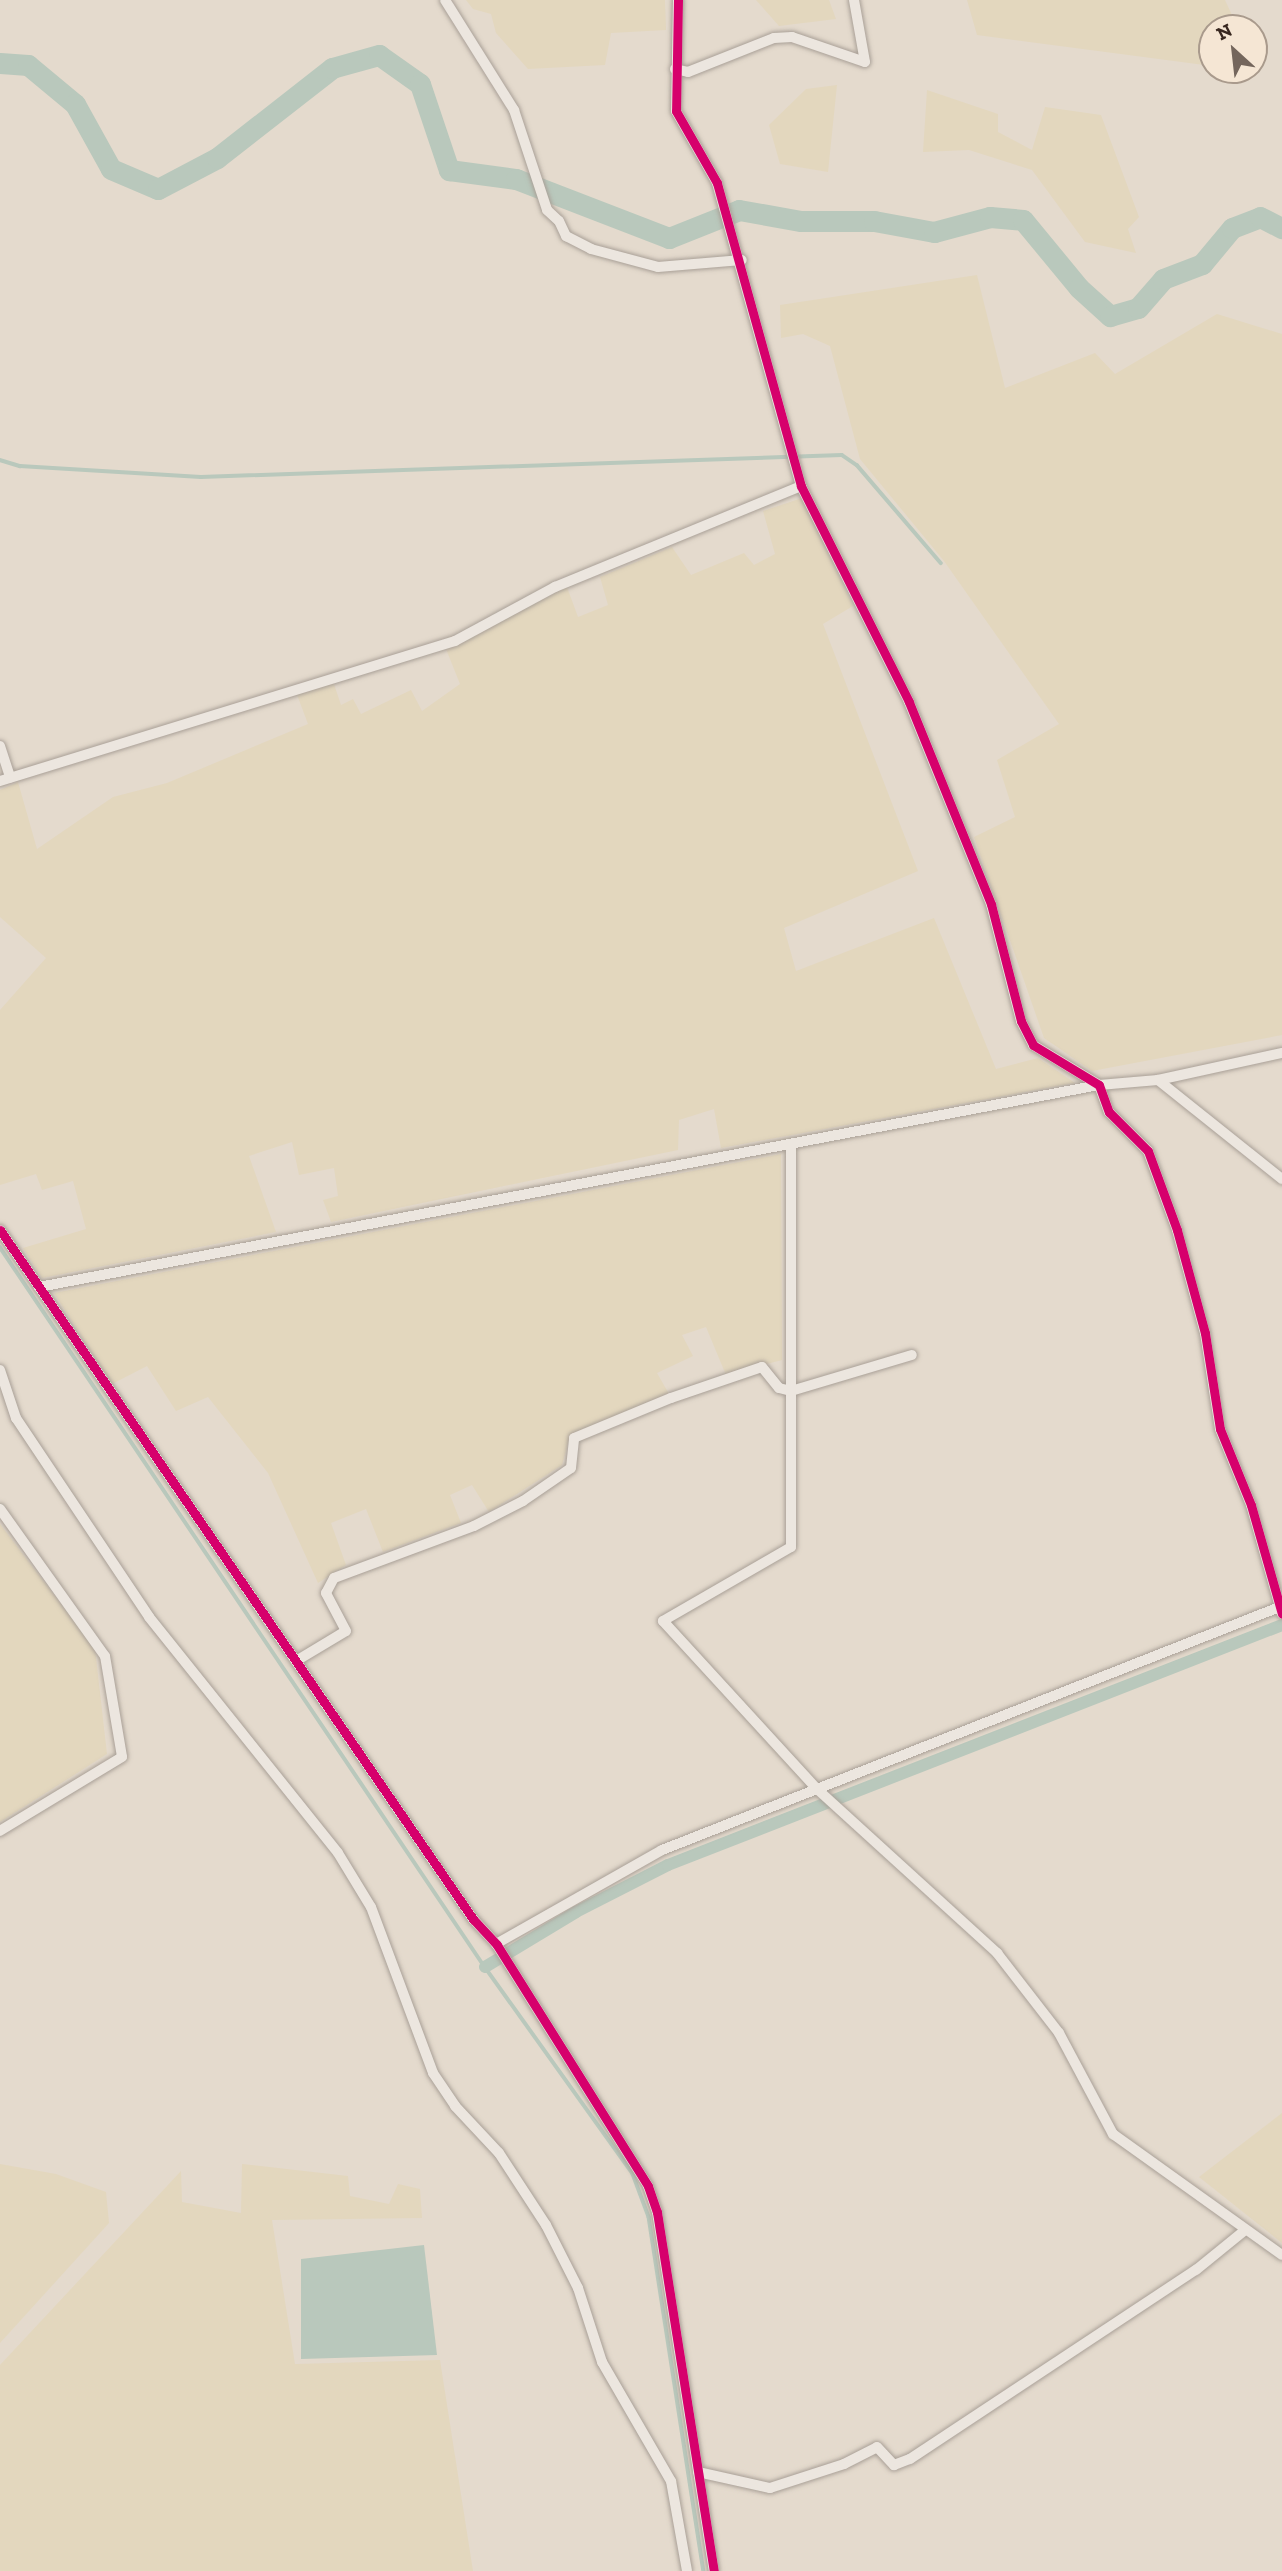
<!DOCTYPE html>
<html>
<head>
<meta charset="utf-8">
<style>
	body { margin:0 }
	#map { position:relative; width:1282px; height:2571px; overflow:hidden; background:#e4dacd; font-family:"Zilla Slab",serif }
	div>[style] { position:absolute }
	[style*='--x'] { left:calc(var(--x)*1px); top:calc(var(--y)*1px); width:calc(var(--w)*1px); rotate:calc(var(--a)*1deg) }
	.farmland>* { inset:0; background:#e3d7be }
	.water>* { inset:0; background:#b9c8bc }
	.stream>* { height:3.5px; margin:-1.75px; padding:0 1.75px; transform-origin:1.75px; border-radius:1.75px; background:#b9c8bc }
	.canal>* { height:12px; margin:-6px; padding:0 6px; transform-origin:6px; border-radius:6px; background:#b9c8bc }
	.river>* { height:21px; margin:-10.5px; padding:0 10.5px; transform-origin:10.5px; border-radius:10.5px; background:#b9c8bc }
	.roads { filter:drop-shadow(0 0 2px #a9a097) drop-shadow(0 0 2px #a9a097) }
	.minor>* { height:10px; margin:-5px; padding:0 5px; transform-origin:5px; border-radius:5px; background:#ece6df }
	.cycleway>* { height:9px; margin:-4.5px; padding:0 4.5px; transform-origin:4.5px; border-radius:4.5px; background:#d6006c }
	span { translate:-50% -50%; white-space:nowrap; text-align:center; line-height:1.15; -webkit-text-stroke:6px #f5e6d4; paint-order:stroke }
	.north { position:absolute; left:1198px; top:14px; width:70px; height:70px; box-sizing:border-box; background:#f5e6d4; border:2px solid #a99a8c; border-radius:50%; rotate:333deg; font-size:19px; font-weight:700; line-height:28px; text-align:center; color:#38271f }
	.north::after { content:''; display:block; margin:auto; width:24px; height:32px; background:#74665c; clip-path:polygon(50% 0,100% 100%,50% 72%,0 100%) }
</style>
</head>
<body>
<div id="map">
	<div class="farmland">
		<div style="clip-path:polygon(466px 0,665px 0,666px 30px,611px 33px,605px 65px,528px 69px,496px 33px,491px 14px,473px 9px)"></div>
		<div style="clip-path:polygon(756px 0,829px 0,836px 19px,779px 26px)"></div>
		<div style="clip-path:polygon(967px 0,1225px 0,1238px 28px,1212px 28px,1212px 66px,977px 35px)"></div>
		<div style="clip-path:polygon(837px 85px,828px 172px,780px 164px,769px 125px,806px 89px)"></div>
		<div style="clip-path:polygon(927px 90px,998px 114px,998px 132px,1032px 150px,1045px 107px,1101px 115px,1139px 217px,1128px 229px,1136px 253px,1085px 242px,1032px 170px,969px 150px,923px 152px)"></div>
		<div style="clip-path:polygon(977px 275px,1005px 388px,1095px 353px,1115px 374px,1217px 314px,1282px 334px,1282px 1035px,1092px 1071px,1044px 1038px,974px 837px,1015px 817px,997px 760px,1059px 724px,944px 561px,860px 459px,830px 346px,803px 334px,781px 338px,780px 305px)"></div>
		<div style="clip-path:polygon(802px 498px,853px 606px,823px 624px,918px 871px,784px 928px,796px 971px,934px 918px,996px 1069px,1038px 1058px,1075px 1083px,721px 1148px,714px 1109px,679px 1120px,678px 1150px,331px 1222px,323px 1200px,338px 1196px,334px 1168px,299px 1175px,292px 1142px,249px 1156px,276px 1232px,42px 1278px,23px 1248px,86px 1229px,73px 1181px,42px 1190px,36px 1174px,0 1185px,0 1010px,46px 958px,0 917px,0 790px,18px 782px,37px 849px,113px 797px,167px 783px,308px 724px,296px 692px,333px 681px,341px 705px,353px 699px,361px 714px,411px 690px,422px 711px,460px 684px,446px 649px,567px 587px,578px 617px,608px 605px,600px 577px,672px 547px,691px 575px,744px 553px,754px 565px,775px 554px,763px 511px)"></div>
		<div style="clip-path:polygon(781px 1154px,782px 1360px,726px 1375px,706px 1327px,682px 1335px,693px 1356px,657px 1373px,669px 1394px,570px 1436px,562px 1465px,489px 1512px,472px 1485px,450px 1495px,461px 1523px,383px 1552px,366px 1509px,331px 1523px,346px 1565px,318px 1583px,268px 1473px,208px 1397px,176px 1411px,147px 1366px,112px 1384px,54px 1293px)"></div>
		<div style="clip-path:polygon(0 1524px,95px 1649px,107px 1754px,0 1822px)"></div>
		<div style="clip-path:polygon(1282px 2113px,1282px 2243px,1199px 2177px)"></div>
		<div style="clip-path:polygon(0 2164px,56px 2174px,106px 2192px,109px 2223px,0 2343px)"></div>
		<div style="clip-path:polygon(242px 2164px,348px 2176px,350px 2196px,389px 2204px,398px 2184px,420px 2189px,422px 2218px,272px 2220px,295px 2364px,440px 2360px,473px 2571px,0 2571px,0 2365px,181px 2171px,182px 2202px,241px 2213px)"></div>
	</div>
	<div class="water">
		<div style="clip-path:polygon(424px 2245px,437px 2355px,301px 2359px,301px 2259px)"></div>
	</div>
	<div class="stream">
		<div style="--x:0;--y:460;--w:21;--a:17"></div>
		<div style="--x:20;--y:466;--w:181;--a:3.5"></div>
		<div style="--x:201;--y:477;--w:641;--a:-1.97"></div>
		<div style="--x:842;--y:455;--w:18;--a:34"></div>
		<div style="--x:857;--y:465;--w:129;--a:49.4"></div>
		<div style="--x:0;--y:1247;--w:868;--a:56.04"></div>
		<div style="--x:485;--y:1967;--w:254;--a:54.4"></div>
		<div style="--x:633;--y:2174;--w:46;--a:69.6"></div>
		<div style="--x:649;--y:2217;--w:358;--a:81.2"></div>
	</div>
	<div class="canal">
		<div style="--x:485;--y:1967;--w:106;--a:-31.1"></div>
		<div style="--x:576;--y:1912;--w:103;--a:-27.1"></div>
		<div style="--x:668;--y:1865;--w:659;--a:-21.35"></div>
	</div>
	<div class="river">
		<div style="--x:0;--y:63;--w:28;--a:4"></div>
		<div style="--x:28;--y:65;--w:61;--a:39.7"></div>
		<div style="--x:75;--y:104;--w:74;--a:61"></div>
		<div style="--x:111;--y:169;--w:51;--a:23.1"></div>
		<div style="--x:158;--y:189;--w:67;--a:-27.7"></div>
		<div style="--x:217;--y:158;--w:146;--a:-38"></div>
		<div style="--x:332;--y:68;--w:49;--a:-15.5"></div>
		<div style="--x:379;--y:55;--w:50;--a:35.3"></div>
		<div style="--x:420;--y:84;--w:91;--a:71.4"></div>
		<div style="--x:449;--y:170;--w:68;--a:7.7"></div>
		<div style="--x:516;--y:179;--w:164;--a:21.1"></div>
		<div style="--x:669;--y:238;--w:75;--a:-21.8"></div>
		<div style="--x:739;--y:210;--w:63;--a:10.1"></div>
		<div style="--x:801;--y:221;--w:73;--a:0"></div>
		<div style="--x:874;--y:221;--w:61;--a:10.4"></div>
		<div style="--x:934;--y:232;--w:58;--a:-15"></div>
		<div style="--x:990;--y:217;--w:33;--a:5"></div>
		<div style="--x:1023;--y:220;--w:88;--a:50.5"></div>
		<div style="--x:1079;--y:288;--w:42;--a:42.1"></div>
		<div style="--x:1110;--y:316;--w:29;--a:-16"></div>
		<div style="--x:1138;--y:308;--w:38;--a:-49"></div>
		<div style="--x:1163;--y:279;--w:42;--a:-21"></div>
		<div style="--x:1202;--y:264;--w:47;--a:-50.2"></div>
		<div style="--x:1232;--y:228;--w:30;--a:-21"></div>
		<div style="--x:1260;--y:217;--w:25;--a:27"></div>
	</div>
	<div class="roads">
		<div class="minor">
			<div style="--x:445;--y:0;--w:130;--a:57.9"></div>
			<div style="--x:514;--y:110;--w:105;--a:71.7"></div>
			<div style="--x:547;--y:210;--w:16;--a:43"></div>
			<div style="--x:559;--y:221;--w:17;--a:65"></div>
			<div style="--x:566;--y:236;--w:28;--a:27"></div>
			<div style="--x:591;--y:249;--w:69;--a:15"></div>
			<div style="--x:658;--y:267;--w:84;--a:-4.8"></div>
			<div style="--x:678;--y:0;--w:111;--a:91"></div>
			<div style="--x:676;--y:111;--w:83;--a:60.3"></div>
			<div style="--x:717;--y:183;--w:314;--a:74.5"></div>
			<div style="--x:801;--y:486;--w:241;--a:63.4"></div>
			<div style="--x:909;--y:702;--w:218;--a:67.9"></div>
			<div style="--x:991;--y:904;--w:121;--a:75.6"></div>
			<div style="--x:1021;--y:1021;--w:27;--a:63"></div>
			<div style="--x:1033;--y:1045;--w:77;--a:31.2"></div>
			<div style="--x:1099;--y:1085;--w:29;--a:70"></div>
			<div style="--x:1109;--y:1112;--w:55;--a:45"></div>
			<div style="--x:1148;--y:1151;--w:84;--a:69.8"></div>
			<div style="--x:1177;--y:1230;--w:107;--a:74.8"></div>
			<div style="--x:1205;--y:1333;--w:97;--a:81.1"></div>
			<div style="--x:1220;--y:1429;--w:82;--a:67.8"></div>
			<div style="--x:1251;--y:1505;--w:113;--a:74.1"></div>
			<div style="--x:675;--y:69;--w:13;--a:13"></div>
			<div style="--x:688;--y:72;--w:92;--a:-21.6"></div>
			<div style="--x:774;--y:38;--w:18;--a:-3"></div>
			<div style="--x:792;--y:37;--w:77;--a:18.9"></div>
			<div style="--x:865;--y:62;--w:63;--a:-100.1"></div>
			<div style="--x:0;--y:746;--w:33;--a:72"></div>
			<div style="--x:0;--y:781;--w:476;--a:-17.1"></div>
			<div style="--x:455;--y:641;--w:114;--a:-28.4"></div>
			<div style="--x:555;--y:587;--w:266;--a:-22.3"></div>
			<div style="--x:1158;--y:1080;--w:159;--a:38.6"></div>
			<div style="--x:791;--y:1145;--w:402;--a:90"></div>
			<div style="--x:791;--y:1547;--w:148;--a:150"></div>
			<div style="--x:663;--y:1621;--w:228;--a:47.5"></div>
			<div style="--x:817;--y:1789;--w:244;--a:42.3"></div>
			<div style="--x:997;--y:1953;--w:101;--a:52.2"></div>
			<div style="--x:1059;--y:2033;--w:115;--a:61.9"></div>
			<div style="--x:1113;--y:2134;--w:208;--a:35.6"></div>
			<div style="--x:0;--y:1230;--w:836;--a:55.53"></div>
			<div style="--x:473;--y:1919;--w:35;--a:47"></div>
			<div style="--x:497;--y:1945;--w:284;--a:57.9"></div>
			<div style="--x:648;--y:2186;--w:28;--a:71"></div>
			<div style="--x:657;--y:2212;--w:363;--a:81"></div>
			<div style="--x:39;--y:1287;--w:1079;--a:-10.79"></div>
			<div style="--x:1099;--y:1085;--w:59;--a:-4.8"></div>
			<div style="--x:1158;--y:1080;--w:127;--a:-12.3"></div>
			<div style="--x:0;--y:1370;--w:51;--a:71.6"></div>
			<div style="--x:16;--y:1418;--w:239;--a:56.2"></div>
			<div style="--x:149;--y:1617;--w:302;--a:51.3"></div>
			<div style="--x:338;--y:1853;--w:63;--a:58.6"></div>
			<div style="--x:371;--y:1907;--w:177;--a:69.5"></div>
			<div style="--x:433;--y:2073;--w:40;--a:56"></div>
			<div style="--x:455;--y:2106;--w:64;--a:46.9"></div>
			<div style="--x:499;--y:2153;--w:86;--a:56.9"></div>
			<div style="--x:546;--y:2225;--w:71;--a:63.1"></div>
			<div style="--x:578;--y:2288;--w:78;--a:72"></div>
			<div style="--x:602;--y:2362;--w:138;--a:59.9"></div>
			<div style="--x:671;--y:2481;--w:91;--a:79.9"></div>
			<div style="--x:0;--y:1509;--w:181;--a:54.5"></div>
			<div style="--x:105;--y:1656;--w:102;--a:80.4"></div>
			<div style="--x:122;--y:1757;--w:143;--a:148.8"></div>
			<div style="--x:296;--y:1661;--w:58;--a:-31"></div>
			<div style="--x:346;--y:1631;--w:43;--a:-117.8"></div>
			<div style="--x:326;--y:1593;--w:17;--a:-62"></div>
			<div style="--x:334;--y:1578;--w:149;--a:-20.4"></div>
			<div style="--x:474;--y:1526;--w:55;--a:-27"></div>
			<div style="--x:523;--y:1501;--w:58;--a:-34.5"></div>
			<div style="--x:571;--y:1468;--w:30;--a:-84"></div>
			<div style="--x:574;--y:1438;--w:105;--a:-22.4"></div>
			<div style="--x:671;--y:1398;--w:96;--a:-18.8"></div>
			<div style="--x:762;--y:1367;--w:27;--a:51"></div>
			<div style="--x:779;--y:1388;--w:12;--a:14"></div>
			<div style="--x:791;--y:1391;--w:126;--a:-16.6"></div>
			<div style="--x:496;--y:1944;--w:191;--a:-29.5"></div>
			<div style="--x:662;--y:1850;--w:666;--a:-21.48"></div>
			<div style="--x:698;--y:2472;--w:74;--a:12.5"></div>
			<div style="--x:770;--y:2488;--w:78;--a:-18"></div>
			<div style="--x:844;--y:2464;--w:37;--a:-27"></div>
			<div style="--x:877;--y:2447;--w:25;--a:47"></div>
			<div style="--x:894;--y:2465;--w:17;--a:-21"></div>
			<div style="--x:910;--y:2459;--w:343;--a:-33.5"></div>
			<div style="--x:1196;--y:2270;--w:63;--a:-39.2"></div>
		</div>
	</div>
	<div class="cycleway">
		<div style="--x:678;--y:0;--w:111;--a:91"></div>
		<div style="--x:676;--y:111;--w:83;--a:60.3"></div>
		<div style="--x:717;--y:183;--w:314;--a:74.5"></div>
		<div style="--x:801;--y:486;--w:241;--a:63.4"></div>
		<div style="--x:909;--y:702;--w:218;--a:67.9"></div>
		<div style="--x:991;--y:904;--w:121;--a:75.6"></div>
		<div style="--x:1021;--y:1021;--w:27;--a:63"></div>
		<div style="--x:1033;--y:1045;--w:77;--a:31.2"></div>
		<div style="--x:1099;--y:1085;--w:29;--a:70"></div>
		<div style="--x:1109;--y:1112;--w:55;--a:45"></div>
		<div style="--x:1148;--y:1151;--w:84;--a:69.8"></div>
		<div style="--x:1177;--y:1230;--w:107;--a:74.8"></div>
		<div style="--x:1205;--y:1333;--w:97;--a:81.1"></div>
		<div style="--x:1220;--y:1429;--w:82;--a:67.8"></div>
		<div style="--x:1251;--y:1505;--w:113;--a:74.1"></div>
		<div style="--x:0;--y:1230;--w:836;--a:55.53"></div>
		<div style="--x:473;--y:1919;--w:35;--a:47"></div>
		<div style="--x:497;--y:1945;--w:284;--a:57.9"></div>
		<div style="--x:648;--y:2186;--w:28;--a:71"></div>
		<div style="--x:657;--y:2212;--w:363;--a:81"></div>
	</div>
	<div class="north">N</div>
</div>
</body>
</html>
